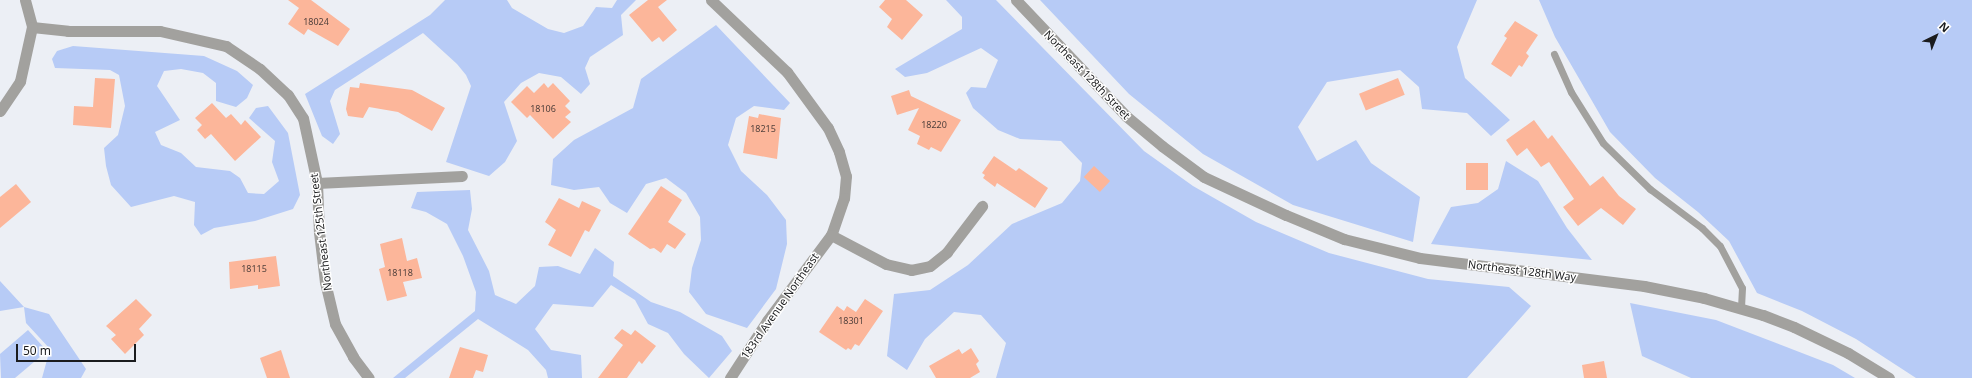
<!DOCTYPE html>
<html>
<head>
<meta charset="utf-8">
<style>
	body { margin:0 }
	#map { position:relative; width:1972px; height:378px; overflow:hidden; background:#eceff5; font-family:"Noto Sans",sans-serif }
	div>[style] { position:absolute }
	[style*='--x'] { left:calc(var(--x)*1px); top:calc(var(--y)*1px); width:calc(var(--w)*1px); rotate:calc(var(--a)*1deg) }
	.green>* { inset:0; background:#b7cbf6 }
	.building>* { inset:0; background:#fcb69a; transform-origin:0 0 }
	.service>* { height:7px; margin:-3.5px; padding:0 3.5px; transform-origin:3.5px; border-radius:3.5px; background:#a2a19e }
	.minor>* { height:11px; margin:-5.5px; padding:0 5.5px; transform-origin:5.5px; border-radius:5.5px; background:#a2a19e }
	.tertiary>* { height:11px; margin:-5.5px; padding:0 5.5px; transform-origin:5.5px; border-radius:5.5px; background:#a2a19e }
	span { translate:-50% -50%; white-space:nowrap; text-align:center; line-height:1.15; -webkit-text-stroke:3px #fff; paint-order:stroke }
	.number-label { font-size:9px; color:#53423d }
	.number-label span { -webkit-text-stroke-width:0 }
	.street-label { font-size:11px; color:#1b1c1e }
	.north { position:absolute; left:1916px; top:16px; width:40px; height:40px; -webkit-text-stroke:3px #fff; paint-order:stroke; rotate:43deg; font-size:11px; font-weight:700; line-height:16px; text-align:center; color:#1b1c1e }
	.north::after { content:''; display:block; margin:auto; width:14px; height:18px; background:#1b1c1e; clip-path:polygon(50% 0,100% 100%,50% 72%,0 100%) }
	.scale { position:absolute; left:16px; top:344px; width:120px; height:18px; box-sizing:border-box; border:2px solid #1b1c1e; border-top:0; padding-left:5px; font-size:12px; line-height:14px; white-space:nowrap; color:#1b1c1e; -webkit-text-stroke:3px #fff; paint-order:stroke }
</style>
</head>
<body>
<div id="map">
	<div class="green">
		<div style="clip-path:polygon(445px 0,507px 0,512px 8px,548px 29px,564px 33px,583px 26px,596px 7px,612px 8px,617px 0,636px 0,621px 15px,623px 35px,590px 57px,585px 68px,590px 84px,581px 94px,561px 77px,539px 73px,521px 83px,504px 102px,517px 141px,505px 162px,489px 176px,446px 162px,471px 86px,466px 75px,457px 64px,423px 33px,335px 90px,330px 101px,340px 134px,333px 144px,322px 136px,305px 94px,430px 15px)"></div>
		<div style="clip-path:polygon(946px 0,996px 0,1144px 151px,1193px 186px,1256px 222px,1329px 253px,1428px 279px,1509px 287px,1531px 306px,1467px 378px,996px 378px,1006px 343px,981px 315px,954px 312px,925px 339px,907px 370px,887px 356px,894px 294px,930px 290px,968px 265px,1012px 224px,1062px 203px,1080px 181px,1082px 163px,1061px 141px,1020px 139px,998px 130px,973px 108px,966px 93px,971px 87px,986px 88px,998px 60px,981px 48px,927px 73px,905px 77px,895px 69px,962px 29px,962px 17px)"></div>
		<div style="clip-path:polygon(1040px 0,1477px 0,1457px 47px,1465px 78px,1510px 120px,1491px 136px,1467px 113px,1422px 109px,1419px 87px,1400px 70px,1327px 82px,1298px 127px,1317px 161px,1356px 140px,1371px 163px,1420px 197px,1413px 242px,1293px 205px,1203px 154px,1129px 94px)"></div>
		<div style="clip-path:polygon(1539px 0,1972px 0,1972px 378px,1916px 378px,1856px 339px,1802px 311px,1757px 293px,1729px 241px,1698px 212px,1655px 178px,1610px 132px,1555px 37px)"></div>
		<div style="clip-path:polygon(716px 25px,790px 103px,784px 110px,754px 106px,736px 118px,728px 145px,741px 171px,767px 195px,786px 220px,787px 244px,776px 289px,747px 328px,706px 314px,689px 292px,692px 268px,701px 240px,700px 217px,686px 193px,666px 178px,646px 184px,627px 213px,610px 203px,599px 187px,574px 190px,551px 185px,553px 159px,574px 140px,633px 108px,641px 79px)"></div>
		<div style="clip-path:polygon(73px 46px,204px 56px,237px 71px,253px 85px,247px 98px,236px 107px,216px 101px,216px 83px,203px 73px,181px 69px,164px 71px,157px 86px,180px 120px,155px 132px,161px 145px,181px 153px,196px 167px,230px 171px,240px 178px,248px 193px,264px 194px,279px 181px,272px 162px,275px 141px,249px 118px,256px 108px,268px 106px,288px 133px,300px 195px,293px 209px,255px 221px,214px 228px,201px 235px,194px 225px,195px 202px,174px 196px,131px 207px,111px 185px,106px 166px,104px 148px,118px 135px,125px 106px,119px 75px,110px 70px,55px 68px,52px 59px,57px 51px)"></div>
		<div style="clip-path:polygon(1506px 161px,1538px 181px,1567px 228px,1592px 260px,1431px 244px,1451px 207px,1478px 203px,1498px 189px)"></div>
		<div style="clip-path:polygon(470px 190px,472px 209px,468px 230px,489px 271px,495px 295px,516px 304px,535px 286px,539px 267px,558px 266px,580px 274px,595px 248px,614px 262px,613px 276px,651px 302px,680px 312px,722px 336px,732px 351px,709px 378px,684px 354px,668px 333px,648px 324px,635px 300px,611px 285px,593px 307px,553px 304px,535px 329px,551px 350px,581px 355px,582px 378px,548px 378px,546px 370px,528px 350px,478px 319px,405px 378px,393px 378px,475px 311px,476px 292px,463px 256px,447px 224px,426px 212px,411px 208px,417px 192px)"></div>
		<div style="clip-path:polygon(0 281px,24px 307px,49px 314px,86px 369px,81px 378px,42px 378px,50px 349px,26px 323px,24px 307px,0 311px)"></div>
		<div style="clip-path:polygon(1630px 303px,1716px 320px,1833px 365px,1855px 378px,1691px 378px,1642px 356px)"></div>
		<div style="clip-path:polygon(28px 330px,47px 351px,15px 378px,1px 378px,0 354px)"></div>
	</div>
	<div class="building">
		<div style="clip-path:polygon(288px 0,311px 0,350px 29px,338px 46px,308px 29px,304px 35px,288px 24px,299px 8px)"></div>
		<div style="clip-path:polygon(648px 0,667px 0,658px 7px,677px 30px,663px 42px,659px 37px,652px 42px,629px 15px)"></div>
		<div style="clip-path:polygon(885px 0,906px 0,923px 15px,902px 40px,887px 27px,892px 19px,879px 7px)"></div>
		<div style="clip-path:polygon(1515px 21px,1538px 35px,1526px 53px,1529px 56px,1522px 67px,1519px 65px,1511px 77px,1491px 64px,1507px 38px,1504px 36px)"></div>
		<div style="clip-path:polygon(95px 78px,115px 79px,111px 128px,73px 125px,74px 106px,93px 107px)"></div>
		<div style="left:1398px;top:78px;width:18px;height:42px;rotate:68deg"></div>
		<div style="clip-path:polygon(360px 83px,412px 90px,445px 108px,432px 131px,398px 112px,369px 107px,363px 118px,348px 116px,346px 109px,350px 87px,359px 88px)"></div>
		<div style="clip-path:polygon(544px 83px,548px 88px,553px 83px,570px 101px,565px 106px,571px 112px,565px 117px,571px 122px,553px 139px,530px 115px,527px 118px,511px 102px,527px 86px,534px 93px)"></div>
		<div style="clip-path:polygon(909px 90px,911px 96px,961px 120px,941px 152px,931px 147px,929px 150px,917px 144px,920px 136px,908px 130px,919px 108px,897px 115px,891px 96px)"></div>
		<div style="clip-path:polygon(212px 103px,226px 118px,231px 114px,241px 125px,245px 120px,261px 137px,235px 161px,211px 134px,205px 139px,197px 130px,202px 125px,195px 118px)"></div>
		<div style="clip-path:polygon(759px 114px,781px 118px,777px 159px,743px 153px,749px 116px,758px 118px)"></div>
		<div style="clip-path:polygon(1534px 120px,1548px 139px,1552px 135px,1590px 186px,1603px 176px,1619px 196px,1636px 209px,1623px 225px,1601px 208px,1578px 226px,1563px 207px,1574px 199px,1549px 162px,1541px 167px,1527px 148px,1517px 156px,1506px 140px)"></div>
		<div style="clip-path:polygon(994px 156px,1016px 171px,1019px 168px,1048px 188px,1035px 208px,997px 183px,995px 187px,983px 178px,985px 175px,982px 173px)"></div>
		<div style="left:1466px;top:163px;width:22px;height:27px"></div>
		<div style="left:1094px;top:166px;width:22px;height:15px;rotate:43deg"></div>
		<div style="clip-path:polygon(16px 184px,31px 202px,0 228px,0 197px)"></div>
		<div style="clip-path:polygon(661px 186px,682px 200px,668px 222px,686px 234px,675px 249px,667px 244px,661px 253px,654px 248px,650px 249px,628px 234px)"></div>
		<div style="clip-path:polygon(559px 198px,579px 208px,582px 201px,601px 210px,589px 232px,585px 230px,571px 257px,548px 245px,556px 230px,545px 222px)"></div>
		<div style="clip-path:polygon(402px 238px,407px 261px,417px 258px,422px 278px,403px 282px,407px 296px,387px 301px,379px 269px,385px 267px,380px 244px)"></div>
		<div style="clip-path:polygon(276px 256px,280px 286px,258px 289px,258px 285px,230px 289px,229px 262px)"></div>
		<div style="clip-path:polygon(136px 299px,152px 315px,139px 329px,144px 335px,125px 354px,111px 339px,116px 335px,106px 326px)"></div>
		<div style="clip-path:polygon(865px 299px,883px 311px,859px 346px,855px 344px,851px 350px,848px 348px,846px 350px,819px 332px,837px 306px,844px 311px,847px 306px,856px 312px)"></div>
		<div style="clip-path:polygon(622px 329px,631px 335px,635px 330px,656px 346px,642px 364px,639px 361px,627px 378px,598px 378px,623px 345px,614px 338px)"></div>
		<div style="clip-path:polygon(460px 347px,488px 355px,483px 372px,476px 370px,473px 378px,449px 378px)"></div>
		<div style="clip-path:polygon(971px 348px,979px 361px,976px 364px,980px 372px,970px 378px,936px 378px,929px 366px,959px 349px,962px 354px)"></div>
		<div style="clip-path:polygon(281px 350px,290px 378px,267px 378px,260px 358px)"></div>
		<div style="clip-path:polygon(1604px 361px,1607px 378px,1584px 378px,1582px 365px)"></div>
	</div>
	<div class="service">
		<div style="--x:1554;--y:54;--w:42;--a:65.9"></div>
		<div style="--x:1571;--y:92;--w:60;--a:57.9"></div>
		<div style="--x:1603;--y:143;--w:66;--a:44.4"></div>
		<div style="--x:1650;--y:189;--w:65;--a:36.9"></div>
		<div style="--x:1702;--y:228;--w:25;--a:45"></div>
		<div style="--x:1720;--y:246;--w:47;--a:62.4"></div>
		<div style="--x:1742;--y:288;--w:20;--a:93"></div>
	</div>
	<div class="minor">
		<div style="--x:25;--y:0;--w:28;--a:75"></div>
		<div style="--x:32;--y:27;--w:36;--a:6"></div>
		<div style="--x:68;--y:31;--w:92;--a:0"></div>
		<div style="--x:160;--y:31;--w:68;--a:12.8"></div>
		<div style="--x:226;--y:46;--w:41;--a:34.1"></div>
		<div style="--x:260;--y:69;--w:38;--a:43"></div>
		<div style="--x:288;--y:95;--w:27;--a:57"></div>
		<div style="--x:303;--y:118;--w:66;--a:77.8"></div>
		<div style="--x:317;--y:183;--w:49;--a:87.7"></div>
		<div style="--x:319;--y:232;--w:50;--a:83.2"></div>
		<div style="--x:325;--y:282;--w:43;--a:76.6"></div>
		<div style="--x:335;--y:324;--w:38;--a:61"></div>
		<div style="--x:353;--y:357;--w:26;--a:53"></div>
		<div style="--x:711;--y:0;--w:105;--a:43.5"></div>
		<div style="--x:787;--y:72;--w:69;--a:53.8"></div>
		<div style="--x:828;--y:128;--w:26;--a:65"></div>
		<div style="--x:839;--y:152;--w:25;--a:74"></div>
		<div style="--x:846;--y:176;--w:22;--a:95"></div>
		<div style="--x:844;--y:198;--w:39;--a:109"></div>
		<div style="--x:831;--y:235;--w:107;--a:126.7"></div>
		<div style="--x:767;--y:321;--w:68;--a:123"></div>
		<div style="--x:0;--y:111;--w:36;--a:-56"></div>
		<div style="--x:20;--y:81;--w:55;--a:-77.5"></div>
		<div style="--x:317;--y:183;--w:145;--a:-2.8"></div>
		<div style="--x:831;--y:235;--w:62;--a:27.8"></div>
		<div style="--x:886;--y:264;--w:26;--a:13"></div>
		<div style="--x:911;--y:270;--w:19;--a:-12"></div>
		<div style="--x:930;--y:266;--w:22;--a:-39"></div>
		<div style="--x:947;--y:252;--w:58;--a:-52.7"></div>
	</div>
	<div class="tertiary">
		<div style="--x:1016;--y:0;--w:160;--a:46.5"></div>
		<div style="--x:1126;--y:116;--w:47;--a:39.8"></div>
		<div style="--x:1162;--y:146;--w:52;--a:36.4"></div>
		<div style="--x:1204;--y:177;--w:90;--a:24.9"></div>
		<div style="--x:1286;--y:215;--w:63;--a:22.5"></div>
		<div style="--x:1344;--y:239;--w:78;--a:14"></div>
		<div style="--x:1420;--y:258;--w:226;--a:7.1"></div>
		<div style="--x:1644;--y:286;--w:61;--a:11.3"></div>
		<div style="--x:1704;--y:298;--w:61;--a:16.1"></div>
		<div style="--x:1763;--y:315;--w:33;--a:21"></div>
		<div style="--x:1794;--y:327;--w:60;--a:25.7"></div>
		<div style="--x:1848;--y:353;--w:48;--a:31.4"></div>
	</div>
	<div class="number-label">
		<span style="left:316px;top:22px">18024</span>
		<span style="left:543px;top:109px">18106</span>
		<span style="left:934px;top:125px">18220</span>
		<span style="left:763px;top:129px">18215</span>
		<span style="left:254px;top:269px">18115</span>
		<span style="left:400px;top:273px">18118</span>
		<span style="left:851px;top:321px">18301</span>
	</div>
	<div class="street-label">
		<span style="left:1087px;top:75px;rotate:46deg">Northeast 128th Street</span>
		<span style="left:321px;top:232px;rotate:-97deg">Northeast 125th Street</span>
		<span style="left:1522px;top:271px;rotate:7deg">Northeast 128th Way</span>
		<span style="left:780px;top:306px;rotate:-55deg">183rd Avenue Northeast</span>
	</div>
	<div class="north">N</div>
	<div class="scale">50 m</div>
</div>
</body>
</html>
